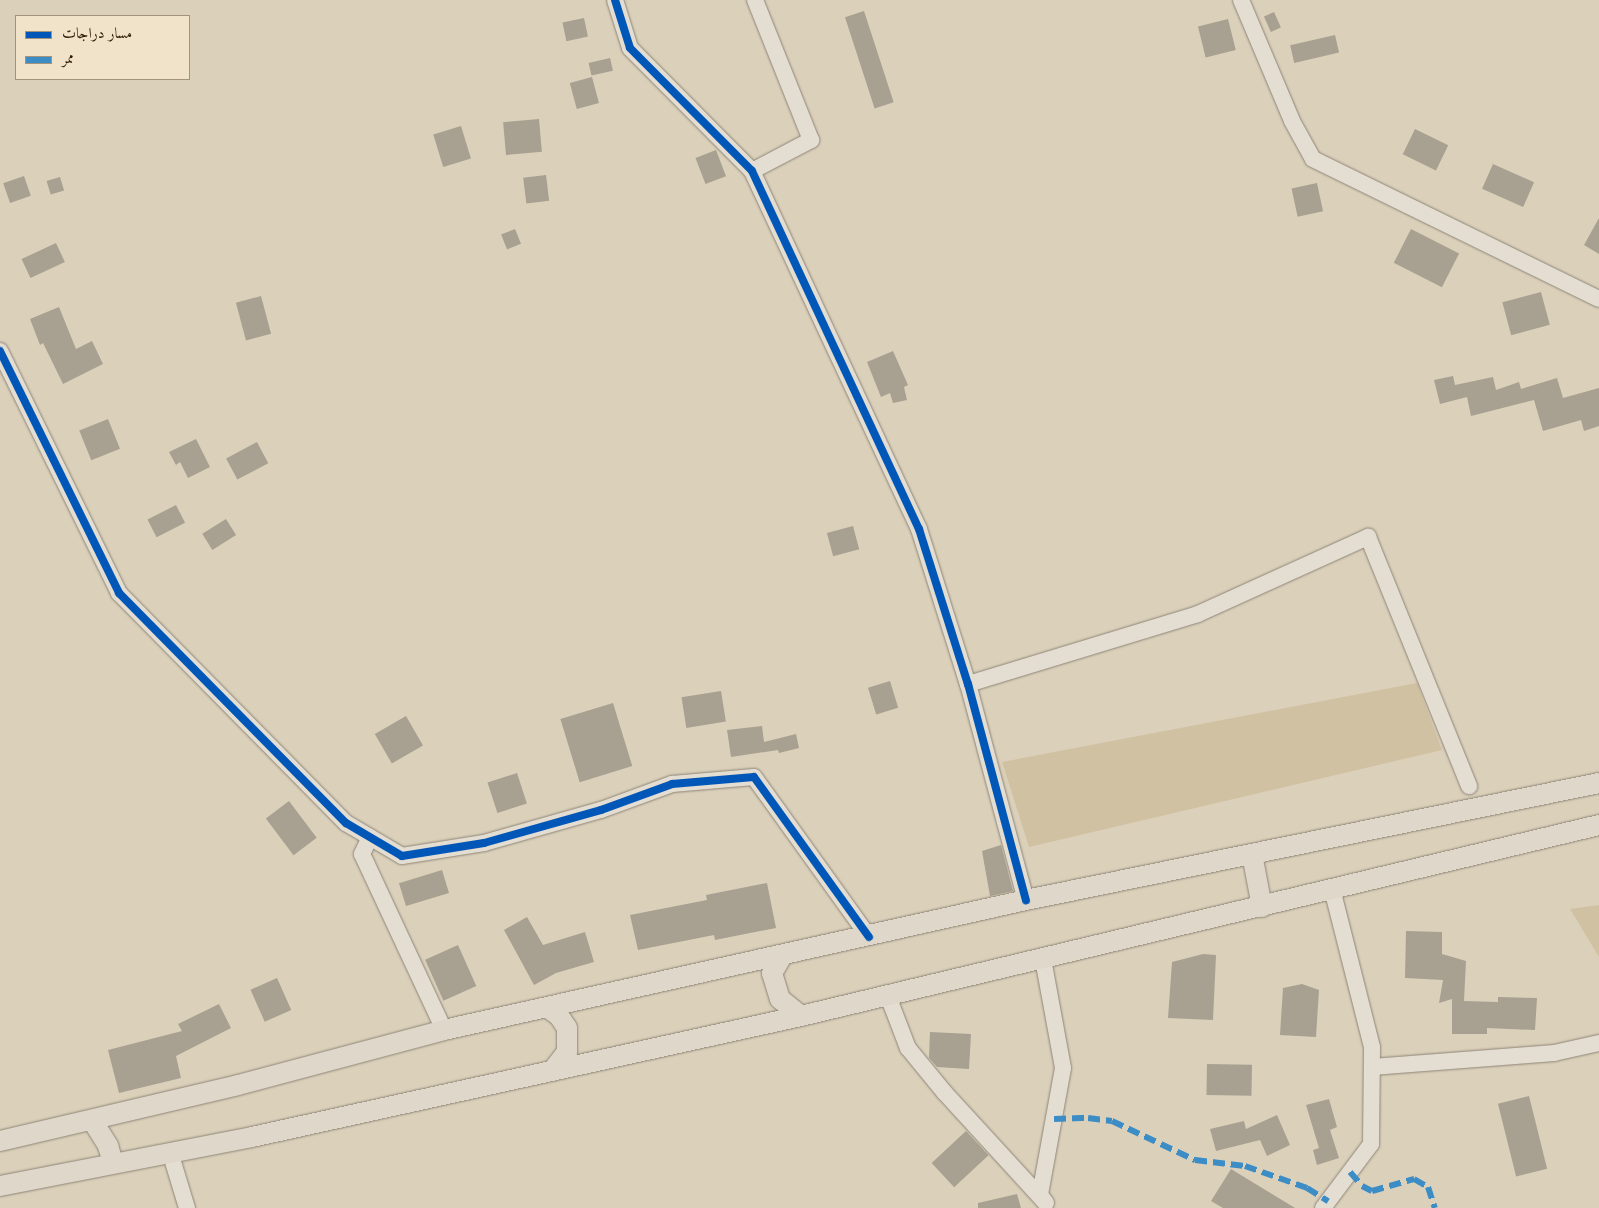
<!DOCTYPE html>
<html>
<head>
<meta charset="utf-8">
<style>
	body { margin:0 }
	#map { position:relative; width:1599px; height:1208px; overflow:hidden; background:#dbd0ba; font-family:"Libre Caslon Text",Amiri,serif }
	div>[style] { position:absolute }
	[style*='--x'] { left:calc(var(--x)*1px); top:calc(var(--y)*1px); width:calc(var(--w)*1px); rotate:calc(var(--a)*1deg) }
	.green>* { inset:0; background:#d1c1a3 }
	.building>* { inset:0; background:#a8a090; transform-origin:0 0 }
	.roads { filter:drop-shadow(0 0 1px #8e8576) drop-shadow(0 0 1px #8e8576) }
	.minor>* { height:16px; margin:-8px; padding:0 8px; transform-origin:8px; border-radius:8px; background:#e3ddd2 }
	.major>* { height:20px; margin:-10px; padding:0 10px; transform-origin:10px; border-radius:10px; background:#ded7ca }
	.quiet>* { height:6px; margin-top:-3px; transform-origin:0; background:repeating-linear-gradient(90deg,#3c8dc5 0 12px,transparent 0 18px) }
	.cycleway>* { height:8px; margin:-4px; padding:0 4px; transform-origin:4px; border-radius:4px; background:#0057b8 }
	span { translate:-50% -50%; white-space:nowrap; text-align:center; line-height:1.15; -webkit-text-stroke:4.5px #f0e3ca; paint-order:stroke }
	.legend { position:absolute; left:15px; top:15px; width:175px; height:65px; box-sizing:border-box; background:#f0e3ca; border:1px solid #a3937c; margin:0; padding:6px 9px; list-style:none; font-size:15px; color:#301b07 }
	.legend li { display:flex; align-items:center; gap:10px; height:25px }
	.legend b { width:25px; border:1px solid #a3937c }
</style>
</head>
<body>
<div id="map">
	<div class="green">
		<div style="clip-path:polygon(1417px 683px,1442px 750px,1029px 847px,1002px 762px)"></div>
		<div style="clip-path:polygon(1599px 905px,1599px 957px,1570px 909px)"></div>
	</div>
	<div class="building">
		<div style="left:864px;top:11px;width:96px;height:20px;rotate:72deg"></div>
		<div style="left:1274px;top:12px;width:17px;height:11px;rotate:66deg"></div>
		<div style="left:584px;top:18px;width:19px;height:22px;rotate:78deg"></div>
		<div style="left:1228px;top:19px;width:32px;height:31px;rotate:76deg"></div>
		<div style="left:1335px;top:35px;width:18px;height:46px;rotate:77deg"></div>
		<div style="left:610px;top:58px;width:13px;height:22px;rotate:77deg"></div>
		<div style="left:592px;top:77px;width:27px;height:23px;rotate:75deg"></div>
		<div style="left:539px;top:119px;width:33px;height:36px;rotate:85deg"></div>
		<div style="left:461px;top:126px;width:34px;height:29px;rotate:73deg"></div>
		<div style="left:1415px;top:129px;width:37px;height:28px;rotate:26deg"></div>
		<div style="left:716px;top:150px;width:28px;height:22px;rotate:69deg"></div>
		<div style="left:1493px;top:164px;width:45px;height:27px;rotate:24deg"></div>
		<div style="left:546px;top:175px;width:26px;height:23px;rotate:83deg"></div>
		<div style="left:24px;top:176px;width:21px;height:22px;rotate:71deg"></div>
		<div style="left:60px;top:177px;width:14px;height:14px;rotate:73deg"></div>
		<div style="left:1317px;top:183px;width:29px;height:26px;rotate:78deg"></div>
		<div style="clip-path:polygon(1599px 218px,1599px 254px,1584px 245px)"></div>
		<div style="left:515px;top:229px;width:16px;height:15px;rotate:68deg"></div>
		<div style="left:1411px;top:229px;width:54px;height:38px;rotate:27deg"></div>
		<div style="left:56px;top:243px;width:21px;height:38px;rotate:65deg"></div>
		<div style="left:1541px;top:292px;width:34px;height:40px;rotate:75deg"></div>
		<div style="left:261px;top:296px;width:39px;height:26px;rotate:75deg"></div>
		<div style="clip-path:polygon(59px 307px,76px 349px,92px 341px,103px 364px,63px 384px,43px 343px,40px 345px,30px 319px)"></div>
		<div style="clip-path:polygon(893px 351px,908px 385px,904px 387px,907px 400px,893px 403px,890px 393px,881px 397px,867px 362px)"></div>
		<div style="clip-path:polygon(1453px 376px,1455px 385px,1493px 377px,1496px 390px,1519px 382px,1521px 389px,1557px 378px,1563px 398px,1599px 388px,1599px 426px,1584px 431px,1581px 420px,1543px 431px,1534px 400px,1471px 416px,1467px 397px,1440px 404px,1434px 380px)"></div>
		<div style="left:108px;top:419px;width:32px;height:31px;rotate:68deg"></div>
		<div style="clip-path:polygon(196px 439px,210px 467px,188px 478px,180px 462px,176px 465px,169px 452px)"></div>
		<div style="left:257px;top:442px;width:24px;height:35px;rotate:62deg"></div>
		<div style="left:176px;top:505px;width:20px;height:32px;rotate:63deg"></div>
		<div style="left:226px;top:519px;width:19px;height:28px;rotate:58deg"></div>
		<div style="left:853px;top:526px;width:24px;height:27px;rotate:75deg"></div>
		<div style="left:890px;top:681px;width:28px;height:23px;rotate:73deg"></div>
		<div style="left:721px;top:691px;width:31px;height:40px;rotate:81deg"></div>
		<div style="left:613px;top:703px;width:66px;height:55px;rotate:73deg"></div>
		<div style="left:406px;top:716px;width:34px;height:36px;rotate:60deg"></div>
		<div style="clip-path:polygon(762px 726px,764px 742px,796px 734px,799px 748px,779px 753px,778px 750px,731px 757px,727px 730px)"></div>
		<div style="left:517px;top:773px;width:32px;height:31px;rotate:72deg"></div>
		<div style="left:289px;top:801px;width:46px;height:29px;rotate:53deg"></div>
		<div style="clip-path:polygon(1001px 845px,1013px 891px,990px 896px,982px 851px)"></div>
		<div style="left:442px;top:870px;width:24px;height:45px;rotate:73deg"></div>
		<div style="clip-path:polygon(767px 883px,776px 928px,715px 940px,714px 935px,638px 950px,630px 915px,707px 900px,706px 895px)"></div>
		<div style="clip-path:polygon(527px 917px,543px 945px,585px 932px,594px 962px,556px 973px,534px 985px,504px 930px)"></div>
		<div style="clip-path:polygon(1406px 931px,1442px 932px,1442px 954px,1466px 961px,1464px 1001px,1498px 1002px,1498px 997px,1537px 998px,1535px 1030px,1487px 1028px,1487px 1034px,1452px 1034px,1452px 999px,1439px 1003px,1443px 980px,1405px 978px)"></div>
		<div style="left:458px;top:945px;width:45px;height:36px;rotate:66deg"></div>
		<div style="clip-path:polygon(1203px 954px,1216px 955px,1213px 1020px,1168px 1018px,1172px 962px)"></div>
		<div style="left:277px;top:978px;width:35px;height:29px;rotate:66deg"></div>
		<div style="clip-path:polygon(1302px 984px,1319px 990px,1316px 1037px,1280px 1035px,1283px 988px)"></div>
		<div style="clip-path:polygon(219px 1004px,231px 1028px,176px 1056px,181px 1078px,119px 1093px,108px 1050px,182px 1031px,178px 1024px)"></div>
		<div style="clip-path:polygon(930px 1032px,971px 1034px,969px 1069px,937px 1067px,929px 1058px)"></div>
		<div style="left:1207px;top:1064px;width:45px;height:31px;rotate:1deg"></div>
		<div style="left:1529px;top:1096px;width:75px;height:32px;rotate:76deg"></div>
		<div style="clip-path:polygon(1329px 1099px,1337px 1127px,1330px 1130px,1339px 1158px,1317px 1165px,1313px 1150px,1319px 1148px,1306px 1105px)"></div>
		<div style="clip-path:polygon(1277px 1115px,1290px 1145px,1267px 1156px,1260px 1140px,1216px 1151px,1210px 1129px,1244px 1121px,1246px 1129px)"></div>
		<div style="left:966px;top:1131px;width:33px;height:47px;rotate:47deg"></div>
		<div style="clip-path:polygon(1231px 1169px,1295px 1208px,1223px 1208px,1211px 1201px)"></div>
		<div style="clip-path:polygon(1017px 1194px,1021px 1208px,978px 1208px,978px 1203px)"></div>
	</div>
	<div class="roads">
		<div class="minor">
			<div style="--x:615;--y:0;--w:50;--a:72.6"></div>
			<div style="--x:630;--y:48;--w:173;--a:45.2"></div>
			<div style="--x:752;--y:171;--w:395;--a:65"></div>
			<div style="--x:919;--y:529;--w:163;--a:72.5"></div>
			<div style="--x:968;--y:684;--w:224;--a:75"></div>
			<div style="--x:1241;--y:0;--w:131;--a:67.1"></div>
			<div style="--x:1292;--y:121;--w:43;--a:61.1"></div>
			<div style="--x:1313;--y:159;--w:318;--a:26.1"></div>
			<div style="--x:752;--y:171;--w:67;--a:-27.7"></div>
			<div style="--x:811;--y:140;--w:151;--a:-111.8"></div>
			<div style="--x:0;--y:351;--w:270;--a:63.8"></div>
			<div style="--x:119;--y:593;--w:323;--a:45.4"></div>
			<div style="--x:346;--y:823;--w:65;--a:30.5"></div>
			<div style="--x:402;--y:856;--w:83;--a:-9"></div>
			<div style="--x:484;--y:843;--w:122;--a:-15.8"></div>
			<div style="--x:601;--y:810;--w:76;--a:-20.1"></div>
			<div style="--x:672;--y:784;--w:82;--a:-4.9"></div>
			<div style="--x:754;--y:777;--w:197;--a:54.3"></div>
			<div style="--x:968;--y:684;--w:240;--a:-16.9"></div>
			<div style="--x:1198;--y:614;--w:187;--a:-24.4"></div>
			<div style="--x:1368;--y:537;--w:269;--a:67.9"></div>
			<div style="--x:370;--y:837;--w:19;--a:115"></div>
			<div style="--x:362;--y:854;--w:194;--a:65"></div>
			<div style="--x:1043;--y:959;--w:111;--a:79.6"></div>
			<div style="--x:1063;--y:1068;--w:129;--a:100.3"></div>
			<div style="--x:1040;--y:1195;--w:10;--a:53"></div>
			<div style="--x:888;--y:996;--w:56;--a:69"></div>
			<div style="--x:908;--y:1048;--w:58;--a:50.6"></div>
			<div style="--x:945;--y:1093;--w:148;--a:47.5"></div>
			<div style="--x:1372;--y:1067;--w:183;--a:-4.4"></div>
			<div style="--x:1554;--y:1053;--w:46;--a:-12.5"></div>
			<div style="--x:170;--y:1152;--w:59;--a:73.1"></div>
			<div style="--x:1323;--y:1208;--w:80;--a:-53.1"></div>
			<div style="--x:1371;--y:1144;--w:97;--a:-89.4"></div>
			<div style="--x:1372;--y:1047;--w:163;--a:-104.2"></div>
		</div>
		<div class="major">
			<div style="--x:1252;--y:854;--w:54;--a:79.3"></div>
			<div style="--x:782;--y:956;--w:20;--a:120"></div>
			<div style="--x:772;--y:973;--w:27;--a:73"></div>
			<div style="--x:780;--y:999;--w:27;--a:39"></div>
			<div style="--x:548;--y:1008;--w:14;--a:36"></div>
			<div style="--x:559;--y:1016;--w:14;--a:56"></div>
			<div style="--x:567;--y:1028;--w:24;--a:90"></div>
			<div style="--x:567;--y:1052;--w:24;--a:128"></div>
			<div style="--x:92;--y:1120;--w:31;--a:58"></div>
			<div style="--x:108;--y:1146;--w:17;--a:73"></div>
			<div style="--x:0;--y:1141;--w:244;--a:-13.2"></div>
			<div style="--x:238;--y:1085;--w:213;--a:-14.9"></div>
			<div style="--x:444;--y:1030;--w:596;--a:-12.59"></div>
			<div style="--x:1026;--y:900;--w:585;--a:-11.54"></div>
			<div style="--x:0;--y:1186;--w:257;--a:-11"></div>
			<div style="--x:252;--y:1137;--w:562;--a:-12.43"></div>
			<div style="--x:801;--y:1016;--w:821;--a:-13.46"></div>
		</div>
	</div>
	<div class="quiet">
		<div style="--x:1054;--y:1119;--w:34;--a:-2"></div>
		<div style="--x:1088;--y:1118;--w:24;--a:7"></div>
		<div style="--x:1112;--y:1121;--w:92;--a:25.2"></div>
		<div style="--x:1195;--y:1160;--w:50;--a:6.8"></div>
		<div style="--x:1245;--y:1166;--w:66;--a:19.5"></div>
		<div style="--x:1307;--y:1188;--w:25;--a:32"></div>
		<div style="--x:1350;--y:1172;--w:18;--a:49"></div>
		<div style="--x:1362;--y:1186;--w:11;--a:27"></div>
		<div style="--x:1372;--y:1191;--w:44;--a:-15.9"></div>
		<div style="--x:1414;--y:1179;--w:16;--a:30"></div>
		<div style="--x:1428;--y:1187;--w:22;--a:72"></div>
	</div>
	<div class="cycleway">
		<div style="--x:615;--y:0;--w:50;--a:72.6"></div>
		<div style="--x:630;--y:48;--w:173;--a:45.2"></div>
		<div style="--x:752;--y:171;--w:395;--a:65"></div>
		<div style="--x:919;--y:529;--w:163;--a:72.5"></div>
		<div style="--x:968;--y:684;--w:224;--a:75"></div>
		<div style="--x:0;--y:351;--w:270;--a:63.8"></div>
		<div style="--x:119;--y:593;--w:323;--a:45.4"></div>
		<div style="--x:346;--y:823;--w:65;--a:30.5"></div>
		<div style="--x:402;--y:856;--w:83;--a:-9"></div>
		<div style="--x:484;--y:843;--w:122;--a:-15.8"></div>
		<div style="--x:601;--y:810;--w:76;--a:-20.1"></div>
		<div style="--x:672;--y:784;--w:82;--a:-4.9"></div>
		<div style="--x:754;--y:777;--w:197;--a:54.3"></div>
	</div>
	<ul class="legend">
	<li><b style="height:6px;background:#0057b8"></b>مسار دراجات</li>
	<li><b style="height:6px;background:#3c8dc5"></b>ممر</li>
	</ul>
</div>
</body>
</html>
